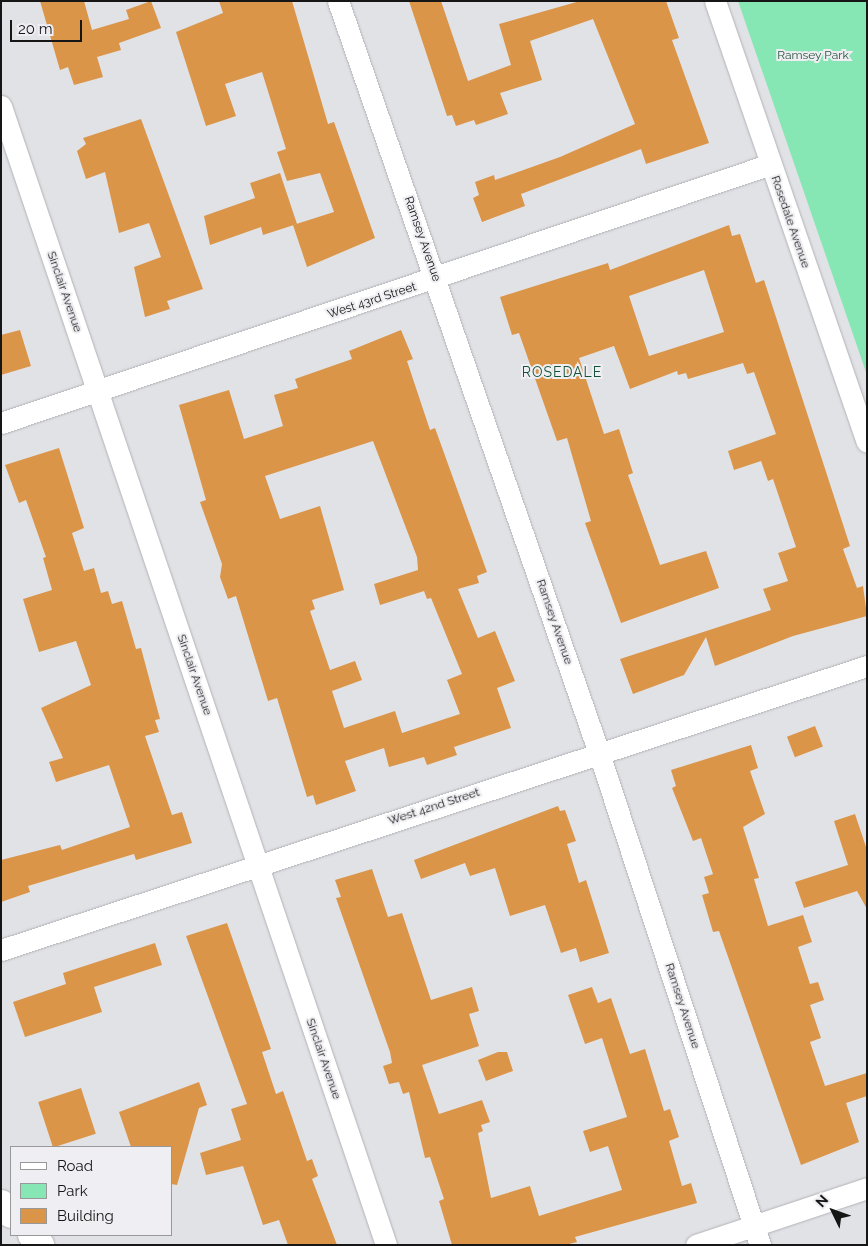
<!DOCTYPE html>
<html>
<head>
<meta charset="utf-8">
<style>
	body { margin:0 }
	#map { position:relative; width:868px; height:1246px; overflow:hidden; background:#e1e2e6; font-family:Raleway,sans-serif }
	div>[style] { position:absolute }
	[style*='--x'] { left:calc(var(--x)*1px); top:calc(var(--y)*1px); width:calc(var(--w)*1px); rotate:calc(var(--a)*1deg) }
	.green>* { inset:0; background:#86e6b4 }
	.building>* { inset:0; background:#db9549; transform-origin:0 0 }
	.roads { filter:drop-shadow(0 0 1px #b2b2b6) drop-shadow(0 0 1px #b2b2b6) }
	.street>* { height:21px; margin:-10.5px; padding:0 10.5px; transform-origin:10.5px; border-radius:10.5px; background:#fff }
	.secondary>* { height:28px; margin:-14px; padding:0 14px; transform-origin:14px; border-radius:14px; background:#fff }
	span { translate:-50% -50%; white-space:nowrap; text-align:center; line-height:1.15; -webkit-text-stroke:4px #efeff3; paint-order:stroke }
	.park-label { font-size:12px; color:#27523c }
	.street-label { font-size:12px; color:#161617 }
	.neighbourhood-label { font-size:14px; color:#135337; letter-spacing:1px }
	.frame { position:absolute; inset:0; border:2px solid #161617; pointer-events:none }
	.legend { position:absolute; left:10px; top:1146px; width:162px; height:90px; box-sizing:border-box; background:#efeff3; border:1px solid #98989b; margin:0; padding:6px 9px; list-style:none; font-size:15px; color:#161617 }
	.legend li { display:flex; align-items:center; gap:10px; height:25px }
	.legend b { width:25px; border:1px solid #98989b }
	.north { position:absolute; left:808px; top:1186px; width:50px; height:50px; -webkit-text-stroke:4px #efeff3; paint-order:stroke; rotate:312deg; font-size:14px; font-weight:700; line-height:20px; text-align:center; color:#161617 }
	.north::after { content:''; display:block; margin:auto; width:18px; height:22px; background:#161617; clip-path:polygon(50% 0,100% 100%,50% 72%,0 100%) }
	.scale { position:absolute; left:10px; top:20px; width:72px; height:22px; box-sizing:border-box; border:2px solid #161617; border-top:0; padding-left:6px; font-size:15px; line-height:18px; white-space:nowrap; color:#161617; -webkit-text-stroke:4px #efeff3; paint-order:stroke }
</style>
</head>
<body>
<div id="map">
	<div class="green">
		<div style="clip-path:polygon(738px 1px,867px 1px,867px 375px)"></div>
	</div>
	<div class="building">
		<div style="clip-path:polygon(40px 1px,84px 1px,92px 30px,129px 19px,126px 10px,151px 1px,161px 28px,119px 43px,121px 50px,97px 57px,103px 77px,74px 85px,68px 67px,60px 70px)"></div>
		<div style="clip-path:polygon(219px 1px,292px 1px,328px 124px,334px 122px,375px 238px,307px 267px,293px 225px,334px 212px,320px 173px,287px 181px,277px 152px,286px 149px,262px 72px,225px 84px,236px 116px,206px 126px,176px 32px,223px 13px)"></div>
		<div style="clip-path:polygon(409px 1px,441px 1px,468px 81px,511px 65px,499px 24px,580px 1px,666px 1px,679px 38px,672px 40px,709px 143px,646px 164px,641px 149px,521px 194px,525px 206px,482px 222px,473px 198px,479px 195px,475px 182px,494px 175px,495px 180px,560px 157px,635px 124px,593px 19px,530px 41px,542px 80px,500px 93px,508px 114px,476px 125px,474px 120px,456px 126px,452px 115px,447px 116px)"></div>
		<div style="clip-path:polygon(141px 119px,203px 289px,167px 301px,170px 309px,145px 317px,134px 267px,161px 257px,149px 223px,119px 233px,105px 172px,86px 179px,77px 151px,86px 144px,83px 138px)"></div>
		<div style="clip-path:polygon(280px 173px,297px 224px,263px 235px,261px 227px,210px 245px,204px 216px,255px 198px,250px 183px)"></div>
		<div style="clip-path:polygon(evenodd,729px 225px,732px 236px,740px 234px,756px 283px,764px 280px,850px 546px,843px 549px,857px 588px,863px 586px,867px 616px,793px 636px,715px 666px,706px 637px,684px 675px,633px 694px,620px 659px,771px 610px,763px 589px,788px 581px,778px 553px,796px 547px,773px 479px,768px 481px,761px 461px,734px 470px,728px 451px,776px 434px,754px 372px,747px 374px,743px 363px,688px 379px,686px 373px,678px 375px,677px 371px,630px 389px,614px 346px,579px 358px,604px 434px,619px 429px,633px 473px,628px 475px,660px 565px,706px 551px,719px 588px,621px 623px,585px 523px,591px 521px,567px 438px,557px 441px,519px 333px,512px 335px,500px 297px,608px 263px,610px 270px,729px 225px,704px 270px,724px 332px,649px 356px,629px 296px,704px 270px)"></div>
		<div style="clip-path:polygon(20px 330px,31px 366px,1px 375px,1px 335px)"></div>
		<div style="clip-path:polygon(evenodd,401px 330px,413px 359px,407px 361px,430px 430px,435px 428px,487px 572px,477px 576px,479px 583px,458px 589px,478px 638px,495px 631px,515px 681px,497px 688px,511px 728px,454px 747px,457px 755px,427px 765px,424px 757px,389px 767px,384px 748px,345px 761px,356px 791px,316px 805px,313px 795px,307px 797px,277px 698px,268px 701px,236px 596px,228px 599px,220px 577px,222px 564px,200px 502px,206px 500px,179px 405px,229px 390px,244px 439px,283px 426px,274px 395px,298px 388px,295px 379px,352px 359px,349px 351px,401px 330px,373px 441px,417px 557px,418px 570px,374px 584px,380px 605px,424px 591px,427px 599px,431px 598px,462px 674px,447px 680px,460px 714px,402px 733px,395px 711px,344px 728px,332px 691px,362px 680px,355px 661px,330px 670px,310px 611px,315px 609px,312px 600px,344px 590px,320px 506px,280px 519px,265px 476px,373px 441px)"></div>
		<div style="clip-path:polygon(59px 448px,84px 528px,72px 533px,84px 571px,94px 568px,101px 593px,108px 591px,112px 604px,122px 601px,136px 649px,141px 648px,160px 719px,155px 720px,159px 732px,145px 736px,172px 815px,182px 812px,192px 843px,136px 860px,134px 854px,28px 886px,30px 892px,1px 902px,1px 860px,60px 845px,62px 850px,130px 827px,109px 765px,56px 782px,49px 762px,63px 758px,41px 708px,91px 685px,76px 641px,39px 652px,23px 599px,52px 590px,43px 558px,46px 557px,26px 500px,19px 503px,5px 465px)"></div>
		<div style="left:815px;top:726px;width:22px;height:30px;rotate:69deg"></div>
		<div style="clip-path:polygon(751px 745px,758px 768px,750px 771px,765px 814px,743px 827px,759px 878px,754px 879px,768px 926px,803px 915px,812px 942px,798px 947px,810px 984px,818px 982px,824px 1000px,810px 1005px,821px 1038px,810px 1042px,825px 1086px,867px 1073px,867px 1096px,846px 1103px,859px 1142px,801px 1165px,719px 931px,713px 932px,702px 895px,709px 893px,704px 877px,713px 874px,701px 838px,693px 841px,672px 788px,676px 786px,671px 770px)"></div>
		<div style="clip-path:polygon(558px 806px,560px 811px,565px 810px,576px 841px,567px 844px,579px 883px,586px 880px,609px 953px,580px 962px,576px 948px,561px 953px,545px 905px,510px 916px,495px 868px,470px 876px,465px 863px,421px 879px,414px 860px)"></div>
		<div style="clip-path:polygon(855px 814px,867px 850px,867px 909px,857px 891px,804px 908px,795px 882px,848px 865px,834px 821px)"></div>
		<div style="clip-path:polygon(372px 869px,388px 917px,402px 913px,431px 1000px,472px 987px,479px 1011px,469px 1014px,479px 1046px,422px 1065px,439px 1114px,482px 1100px,490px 1122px,481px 1125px,483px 1131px,478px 1133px,491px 1198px,530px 1186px,539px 1216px,622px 1190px,608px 1146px,590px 1152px,583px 1131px,627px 1117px,602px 1038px,585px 1044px,568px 995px,592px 987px,598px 1003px,611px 998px,630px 1054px,645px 1049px,664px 1111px,670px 1109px,679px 1137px,669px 1141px,682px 1186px,691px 1183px,697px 1203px,575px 1237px,577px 1242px,565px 1245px,452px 1245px,439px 1201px,444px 1199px,430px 1157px,425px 1158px,409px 1092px,403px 1094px,399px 1082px,389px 1084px,383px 1066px,392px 1063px,390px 1052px,336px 898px,341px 897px,335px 880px)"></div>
		<div style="clip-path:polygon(227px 923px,271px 1049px,262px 1052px,276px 1094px,283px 1091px,307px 1161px,312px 1159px,318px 1176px,312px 1179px,337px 1245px,288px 1245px,279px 1220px,263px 1225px,243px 1166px,206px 1175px,200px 1153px,241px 1140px,231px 1109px,247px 1104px,186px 936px)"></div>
		<div style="clip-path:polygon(155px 943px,162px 965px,94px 987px,102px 1012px,25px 1037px,13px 1002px,66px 984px,63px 973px)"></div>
		<div style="clip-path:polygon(498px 1052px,507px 1052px,513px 1071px,486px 1081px,478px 1060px)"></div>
		<div style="clip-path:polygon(199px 1082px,207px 1105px,199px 1108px,177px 1185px,171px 1184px,171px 1147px,131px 1147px,119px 1112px)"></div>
		<div style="left:81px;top:1088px;width:48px;height:45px;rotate:72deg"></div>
	</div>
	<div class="roads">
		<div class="street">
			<div style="--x:338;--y:1;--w:796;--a:70.86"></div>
			<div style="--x:599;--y:753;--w:518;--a:71.88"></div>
			<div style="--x:715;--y:1;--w:466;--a:71"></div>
			<div style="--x:1;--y:106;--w:1202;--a:71.32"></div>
			<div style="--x:1;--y:423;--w:812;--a:-18.59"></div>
			<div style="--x:1;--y:950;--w:911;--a:-18.16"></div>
			<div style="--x:696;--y:1245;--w:180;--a:-18.4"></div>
		</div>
		<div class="secondary">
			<div style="--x:1;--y:1204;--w:14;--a:45"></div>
			<div style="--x:32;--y:1235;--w:13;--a:51"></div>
		</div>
	</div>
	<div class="park-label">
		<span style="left:813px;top:56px">Ramsey Park</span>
	</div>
	<div class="street-label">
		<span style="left:790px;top:222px;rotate:71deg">Rosedale Avenue</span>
		<span style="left:422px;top:239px;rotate:71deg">Ramsey Avenue</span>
		<span style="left:64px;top:292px;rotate:71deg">Sinclair Avenue</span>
		<span style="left:372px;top:301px;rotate:-18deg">West 43rd Street</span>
		<span style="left:554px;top:622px;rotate:71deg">Ramsey Avenue</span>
		<span style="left:194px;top:675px;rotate:71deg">Sinclair Avenue</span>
		<span style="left:434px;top:807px;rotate:-18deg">West 42nd Street</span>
		<span style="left:682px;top:1006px;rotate:72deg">Ramsey Avenue</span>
		<span style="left:323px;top:1059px;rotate:71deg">Sinclair Avenue</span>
	</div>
	<div class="neighbourhood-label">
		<span style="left:562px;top:372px">ROSEDALE</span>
	</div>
	<div class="frame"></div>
	<ul class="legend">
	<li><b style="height:6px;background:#fff"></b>Road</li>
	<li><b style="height:14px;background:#86e6b4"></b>Park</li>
	<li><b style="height:14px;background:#db9549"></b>Building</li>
	</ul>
	<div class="north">N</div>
	<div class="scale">20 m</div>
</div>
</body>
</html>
